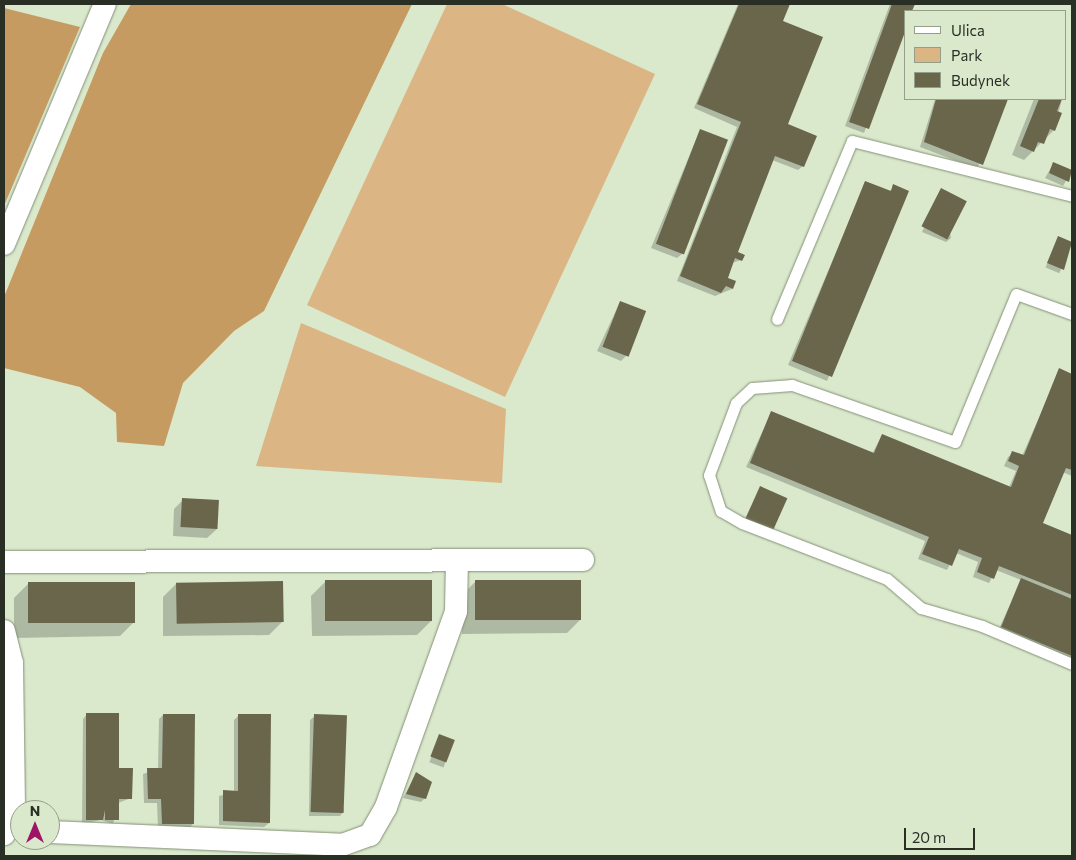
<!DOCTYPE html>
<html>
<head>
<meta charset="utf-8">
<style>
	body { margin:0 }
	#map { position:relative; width:1076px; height:860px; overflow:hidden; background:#dae8cc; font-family:Commissioner,sans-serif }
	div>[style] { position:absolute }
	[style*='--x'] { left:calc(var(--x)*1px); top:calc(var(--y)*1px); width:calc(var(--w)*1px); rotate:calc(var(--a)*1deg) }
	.green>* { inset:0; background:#dbb583 }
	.forest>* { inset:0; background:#c59b62 }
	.shadow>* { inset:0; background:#0003; transform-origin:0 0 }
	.building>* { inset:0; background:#69664b; transform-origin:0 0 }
	.roads { filter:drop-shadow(0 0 1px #839076) drop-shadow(0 0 1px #839076) }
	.service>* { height:11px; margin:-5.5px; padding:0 5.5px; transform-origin:5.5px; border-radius:5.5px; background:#fff }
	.minor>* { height:22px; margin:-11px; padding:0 11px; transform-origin:11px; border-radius:11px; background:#fff }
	span { translate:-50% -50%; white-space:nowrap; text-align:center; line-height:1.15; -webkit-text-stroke:5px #dae8cc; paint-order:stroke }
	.frame { position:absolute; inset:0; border:5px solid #2a2f25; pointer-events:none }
	.legend { position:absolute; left:904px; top:10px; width:162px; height:90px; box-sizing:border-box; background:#dae8cc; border:1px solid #949e89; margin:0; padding:6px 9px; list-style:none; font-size:15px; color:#2a2f25 }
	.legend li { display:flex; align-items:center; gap:10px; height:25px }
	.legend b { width:25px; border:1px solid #949e89 }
	.north { position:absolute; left:10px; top:800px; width:50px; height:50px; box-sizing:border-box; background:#dae8cc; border:1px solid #949e89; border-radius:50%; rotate:0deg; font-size:14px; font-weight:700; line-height:20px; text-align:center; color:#2a2f25 }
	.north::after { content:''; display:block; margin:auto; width:18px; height:22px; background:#9d1564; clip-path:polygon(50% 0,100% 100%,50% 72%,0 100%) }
	.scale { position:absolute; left:904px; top:828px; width:71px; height:22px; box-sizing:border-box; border:2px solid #2a2f25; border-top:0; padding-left:6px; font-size:15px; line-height:18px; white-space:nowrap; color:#2a2f25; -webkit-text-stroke:4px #dae8cc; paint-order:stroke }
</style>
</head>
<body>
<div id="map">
	<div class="green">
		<div style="clip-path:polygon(447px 4px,502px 4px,655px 74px,505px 397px,307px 305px)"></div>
		<div style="clip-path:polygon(301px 323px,506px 409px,502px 483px,256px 466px)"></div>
	</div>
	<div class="forest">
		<div style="clip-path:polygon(131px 4px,412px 4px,264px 311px,234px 331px,183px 383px,164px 446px,117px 442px,116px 413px,80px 387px,4px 368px,4px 297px,103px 53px)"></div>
		<div style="clip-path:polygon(4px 8px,80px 27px,4px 206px)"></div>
	</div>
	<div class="shadow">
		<div style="clip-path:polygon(738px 4px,789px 4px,781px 22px,786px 125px,803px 166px,798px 170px,772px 160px,736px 253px,741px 260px,732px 263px,726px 279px,732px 289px,715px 296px,677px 281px,737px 127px,694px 108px)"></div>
		<div style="clip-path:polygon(890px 4px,914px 4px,911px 11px,905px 11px,905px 28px,864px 133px,845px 126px)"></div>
		<div style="clip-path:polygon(935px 99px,1007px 99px,977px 169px,920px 147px)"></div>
		<div style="clip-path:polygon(1034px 99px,1062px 99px,1054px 130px,1024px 160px,1012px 155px)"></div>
		<div style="clip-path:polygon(700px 130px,682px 254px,677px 258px,651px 248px)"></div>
		<div style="clip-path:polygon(1054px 163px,1072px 171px,1063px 186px,1045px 178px)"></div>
		<div style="clip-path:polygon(866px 182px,889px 192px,894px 186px,908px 192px,827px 381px,788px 365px)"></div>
		<div style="clip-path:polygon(941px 190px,951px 238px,946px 242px,922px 232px)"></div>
		<div style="left:1058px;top:238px;width:15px;height:32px;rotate:23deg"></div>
		<div style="clip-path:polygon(620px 302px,626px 356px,621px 361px,597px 351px)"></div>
		<div style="clip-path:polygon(1060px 370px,1072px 375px,1072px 476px,1062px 472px,1041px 524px,1072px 537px,1072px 662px,998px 631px,1021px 580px,996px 570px,989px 583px,973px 577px,978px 562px,956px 553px,947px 570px,918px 559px,925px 541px,746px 467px,771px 413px,872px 454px,882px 435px,1009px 487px,1016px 471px,1004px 466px,1008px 457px,1013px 453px,1022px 456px)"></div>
		<div style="clip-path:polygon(761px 488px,772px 531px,742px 524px)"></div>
		<div style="clip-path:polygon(183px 500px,217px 529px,207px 538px,173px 536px,174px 509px)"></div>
		<div style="clip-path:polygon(325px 582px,431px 621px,417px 635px,312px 636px,311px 596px)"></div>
		<div style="clip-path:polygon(475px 582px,581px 619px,567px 633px,462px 634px,461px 596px)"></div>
		<div style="clip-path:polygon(177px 583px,283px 621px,269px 635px,163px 636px,163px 597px)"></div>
		<div style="clip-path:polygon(28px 584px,134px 622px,120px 636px,14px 638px,14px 598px)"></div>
		<div style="clip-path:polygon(87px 714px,131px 798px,118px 803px,113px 824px,101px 820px,82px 824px,83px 719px)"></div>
		<div style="clip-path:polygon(163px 715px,193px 824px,189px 828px,158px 828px,157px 803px,144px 803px,143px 774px,158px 769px,159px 719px)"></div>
		<div style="clip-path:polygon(239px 715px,269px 823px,264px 827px,219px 825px,219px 796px,234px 792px,234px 720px)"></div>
		<div style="clip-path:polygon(315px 716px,344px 811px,340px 816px,309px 816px,310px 720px)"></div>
		<div style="left:439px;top:736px;width:15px;height:28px;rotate:20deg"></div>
		<div style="clip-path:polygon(416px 774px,425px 798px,421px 802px,403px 798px)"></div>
	</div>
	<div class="building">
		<div style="clip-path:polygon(739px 4px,790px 4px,783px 21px,823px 37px,788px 124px,817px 136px,804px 167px,775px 156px,738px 252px,745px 255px,742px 261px,735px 258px,728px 278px,736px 281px,733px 289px,726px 286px,721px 293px,680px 276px,741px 122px,697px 104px)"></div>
		<div style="clip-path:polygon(892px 4px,915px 4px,912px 11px,905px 11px,905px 32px,869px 129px,849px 122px)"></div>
		<div style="clip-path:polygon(936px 99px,1008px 99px,983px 165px,924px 142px)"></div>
		<div style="clip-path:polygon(1039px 99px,1062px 99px,1057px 111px,1062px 113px,1055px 131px,1050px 129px,1044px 144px,1038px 142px,1034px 152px,1020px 146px)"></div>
		<div style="left:700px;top:129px;width:30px;height:123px;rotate:21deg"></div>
		<div style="clip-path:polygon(1053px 162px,1072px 170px,1069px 182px,1049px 173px)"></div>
		<div style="clip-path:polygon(865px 181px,891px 191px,893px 184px,909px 191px,832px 377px,792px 361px)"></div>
		<div style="left:941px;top:188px;width:29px;height:43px;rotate:27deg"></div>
		<div style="clip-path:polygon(1058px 236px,1072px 242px,1064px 270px,1047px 263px)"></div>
		<div style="left:620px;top:301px;width:28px;height:49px;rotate:21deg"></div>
		<div style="clip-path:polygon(1059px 368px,1072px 374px,1072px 470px,1066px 468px,1043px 523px,1072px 535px,1072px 595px,999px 566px,994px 579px,977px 572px,982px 558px,959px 549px,952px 566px,922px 554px,929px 537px,750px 463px,771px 411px,874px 453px,882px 434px,1011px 487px,1019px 466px,1008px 461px,1012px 451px,1024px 455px)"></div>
		<div style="left:760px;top:486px;width:30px;height:36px;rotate:24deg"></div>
		<div style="left:182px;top:498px;width:37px;height:29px;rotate:3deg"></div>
		<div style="clip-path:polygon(1021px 578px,1072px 599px,1072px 656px,1001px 627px)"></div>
		<div style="left:432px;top:580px;width:41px;height:107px;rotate:90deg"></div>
		<div style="left:475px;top:580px;width:106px;height:40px"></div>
		<div style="left:283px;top:581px;width:41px;height:107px;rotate:89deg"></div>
		<div style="left:135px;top:582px;width:41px;height:107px;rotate:90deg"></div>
		<div style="clip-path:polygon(86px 713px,119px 713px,119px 768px,133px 768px,132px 799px,119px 799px,119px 820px,105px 820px,105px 810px,103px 820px,86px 820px)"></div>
		<div style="clip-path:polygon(163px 714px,195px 714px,194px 824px,162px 824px,161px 799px,148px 799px,147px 768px,162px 768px)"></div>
		<div style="clip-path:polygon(238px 714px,271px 714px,270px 823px,223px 821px,223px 790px,238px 791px)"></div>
		<div style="left:314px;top:714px;width:33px;height:98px;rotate:2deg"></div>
		<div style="left:439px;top:734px;width:17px;height:24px;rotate:21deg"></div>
		<div style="clip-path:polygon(416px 772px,432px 782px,426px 799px,406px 794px)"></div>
	</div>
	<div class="roads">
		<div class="service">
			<div style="--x:1072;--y:314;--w:59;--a:-160.3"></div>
			<div style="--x:1016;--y:294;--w:160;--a:112.4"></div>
			<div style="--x:955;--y:442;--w:173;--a:-160.7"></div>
			<div style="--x:792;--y:385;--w:40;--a:175.7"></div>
			<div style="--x:752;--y:388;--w:22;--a:137"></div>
			<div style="--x:736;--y:403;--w:77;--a:110.6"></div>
			<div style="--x:709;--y:475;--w:38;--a:72"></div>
			<div style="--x:721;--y:511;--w:24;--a:30"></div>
			<div style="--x:742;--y:523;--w:155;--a:21.1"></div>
			<div style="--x:887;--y:579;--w:45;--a:40.5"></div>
			<div style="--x:921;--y:608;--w:64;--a:16.4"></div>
			<div style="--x:982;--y:626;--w:98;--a:22.9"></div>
			<div style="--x:777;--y:319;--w:193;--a:-67.2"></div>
			<div style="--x:852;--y:141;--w:227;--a:14"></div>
		</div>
		<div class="minor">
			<div style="--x:4;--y:244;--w:260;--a:-67.2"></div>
			<div style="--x:4;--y:562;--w:579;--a:-0.2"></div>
			<div style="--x:4;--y:631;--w:33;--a:76"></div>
			<div style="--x:12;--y:663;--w:144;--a:89.2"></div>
			<div style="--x:14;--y:807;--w:29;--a:110"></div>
			<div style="--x:50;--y:832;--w:292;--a:2.5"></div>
			<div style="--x:342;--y:845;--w:30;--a:-20"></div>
			<div style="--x:370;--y:835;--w:32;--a:-60"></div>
			<div style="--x:386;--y:807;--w:208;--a:-70.3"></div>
			<div style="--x:456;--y:611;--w:51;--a:-88.9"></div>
		</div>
	</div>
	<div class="frame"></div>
	<ul class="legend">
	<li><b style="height:6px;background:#fff"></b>Ulica</li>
	<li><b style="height:14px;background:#dbb583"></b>Park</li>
	<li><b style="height:14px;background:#69664b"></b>Budynek</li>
	</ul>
	<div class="north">N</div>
	<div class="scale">20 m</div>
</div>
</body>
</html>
